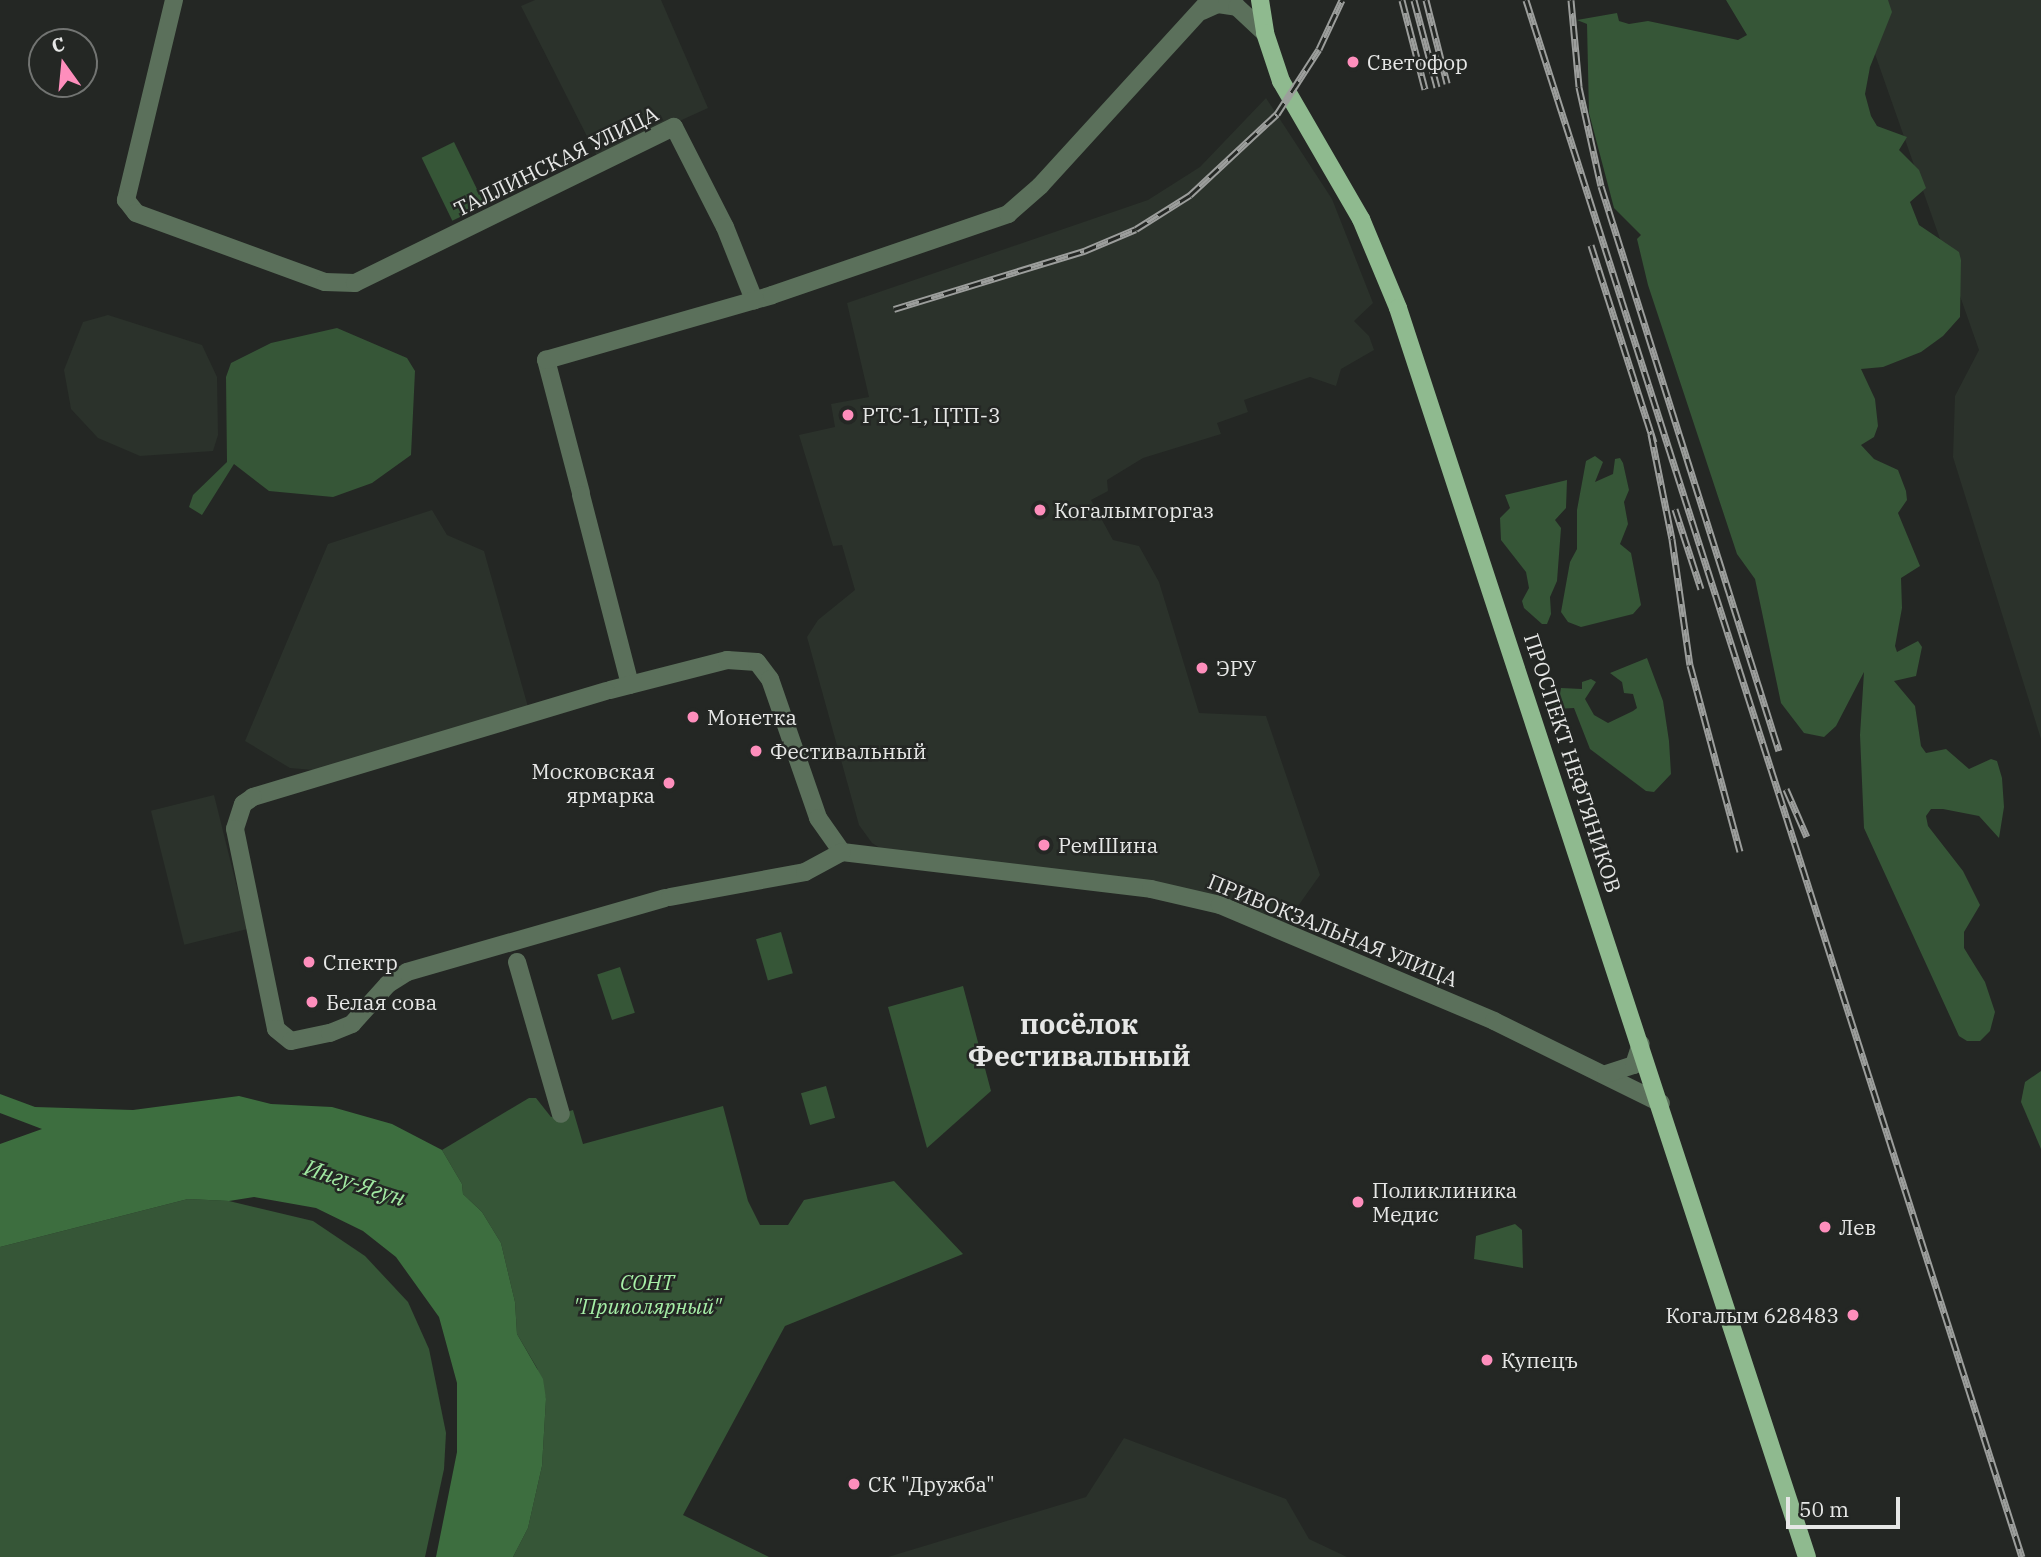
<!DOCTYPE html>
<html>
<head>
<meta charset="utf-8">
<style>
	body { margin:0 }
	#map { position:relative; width:2041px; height:1557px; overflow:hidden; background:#242724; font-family:"IBM Plex Serif",serif }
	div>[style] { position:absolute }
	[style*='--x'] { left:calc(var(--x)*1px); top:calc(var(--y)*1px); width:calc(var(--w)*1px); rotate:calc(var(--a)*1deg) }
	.built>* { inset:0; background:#2b322b; transform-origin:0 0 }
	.green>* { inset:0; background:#365637; transform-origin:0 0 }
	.water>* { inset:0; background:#3d6e3f }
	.minor>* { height:18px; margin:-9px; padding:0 9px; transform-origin:9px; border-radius:9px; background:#5b705b }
	.major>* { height:18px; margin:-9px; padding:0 9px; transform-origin:9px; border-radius:9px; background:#8fba8f }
	.rail>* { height:7px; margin-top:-3.5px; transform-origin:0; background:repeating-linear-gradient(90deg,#242724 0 13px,#9c9e9c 0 26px); box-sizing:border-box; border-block:2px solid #9c9e9c }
	.dots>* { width:19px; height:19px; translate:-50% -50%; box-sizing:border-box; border:4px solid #242724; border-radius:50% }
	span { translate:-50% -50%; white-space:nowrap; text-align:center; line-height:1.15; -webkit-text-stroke:5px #242724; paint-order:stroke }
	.poi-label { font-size:21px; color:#e6e7e6 }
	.left { translate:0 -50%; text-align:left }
	.right { translate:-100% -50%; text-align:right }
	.street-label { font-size:21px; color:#e6e7e6 }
	.park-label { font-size:21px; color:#a6efa7; font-style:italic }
	.water-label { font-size:23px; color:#a1e9a2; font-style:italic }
	.district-label { font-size:28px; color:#e6e7e6; font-weight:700 }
	.north { position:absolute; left:28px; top:28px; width:70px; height:70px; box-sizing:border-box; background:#242724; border:2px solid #727472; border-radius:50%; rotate:345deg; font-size:19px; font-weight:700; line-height:28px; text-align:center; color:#e6e7e6 }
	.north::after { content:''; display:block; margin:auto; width:24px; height:32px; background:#fe8ebc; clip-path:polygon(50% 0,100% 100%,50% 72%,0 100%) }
	.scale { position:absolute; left:1786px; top:1497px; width:114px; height:32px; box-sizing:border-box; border:4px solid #e6e7e6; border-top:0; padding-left:9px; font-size:21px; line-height:24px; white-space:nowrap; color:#e6e7e6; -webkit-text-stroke:5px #242724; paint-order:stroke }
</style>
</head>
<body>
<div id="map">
	<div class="built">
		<div style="clip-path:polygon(535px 0,661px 0,708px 108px,598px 158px,521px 6px)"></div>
		<div style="clip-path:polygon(1856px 0,2041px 0,2041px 739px,1953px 457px,1955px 396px,1979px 350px)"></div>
		<div style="clip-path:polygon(1266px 98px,1332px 199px,1373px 303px,1354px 321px,1369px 336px,1374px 350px,1341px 369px,1336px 386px,1310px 377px,1244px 400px,1248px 412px,1217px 423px,1221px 434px,1143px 458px,1107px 480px,1108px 491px,1091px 500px,1113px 540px,1139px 546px,1159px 582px,1199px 713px,1266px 716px,1320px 875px,1281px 930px,1220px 905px,901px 861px,872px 843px,859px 825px,807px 637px,818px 620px,855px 590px,842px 545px,833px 546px,799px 435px,835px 427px,831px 404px,869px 397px,847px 303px,1148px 200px,1200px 167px)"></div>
		<div style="clip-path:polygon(108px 315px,202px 345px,217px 377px,218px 435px,213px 451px,140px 456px,98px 438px,71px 409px,64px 370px,83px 322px)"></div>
		<div style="clip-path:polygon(432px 510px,447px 535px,484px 551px,530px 714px,325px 771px,290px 768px,245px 741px,328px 544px)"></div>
		<div style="left:214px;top:795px;width:138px;height:65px;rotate:76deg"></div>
		<div style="clip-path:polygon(1124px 1438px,1286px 1499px,1309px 1539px,1347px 1557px,888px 1557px,1086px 1497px)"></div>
	</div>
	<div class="green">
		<div style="clip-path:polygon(1726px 0,1888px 0,1892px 12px,1870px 67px,1865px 94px,1871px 116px,1877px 126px,1907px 137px,1899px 150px,1919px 170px,1926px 188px,1910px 202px,1919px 225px,1959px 252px,1961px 260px,1960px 317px,1943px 336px,1921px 352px,1883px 367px,1861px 369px,1875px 399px,1878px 426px,1874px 437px,1861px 445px,1874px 459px,1898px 470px,1906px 491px,1907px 500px,1898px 513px,1920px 566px,1901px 578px,1902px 608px,1895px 646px,1897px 652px,1918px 641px,1922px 647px,1916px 676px,1894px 681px,1915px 706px,1921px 746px,1926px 753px,1946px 749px,1969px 769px,1991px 759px,1997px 761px,2002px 778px,2004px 807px,1999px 838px,1979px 816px,1943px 809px,1931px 809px,1926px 816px,1928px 826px,1963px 871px,1980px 905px,1964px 932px,1964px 948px,1985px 982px,1995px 1012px,1990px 1031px,1980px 1041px,1967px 1041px,1959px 1036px,1864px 828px,1860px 735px,1864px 672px,1836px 726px,1824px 737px,1804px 733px,1781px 703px,1755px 579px,1737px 554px,1648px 285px,1637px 239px,1641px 235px,1614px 208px,1589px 113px,1587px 24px,1577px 20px,1617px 13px,1619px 21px,1629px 24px,1648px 21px,1738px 40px,1747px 35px)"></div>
		<div style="left:454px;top:142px;width:70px;height:36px;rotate:64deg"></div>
		<div style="clip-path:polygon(337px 328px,407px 358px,415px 371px,411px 455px,372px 483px,333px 497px,269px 491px,234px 464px,202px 515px,189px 507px,193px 495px,227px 462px,226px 377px,231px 363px,271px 343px)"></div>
		<div style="clip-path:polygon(1595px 456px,1603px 462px,1595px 482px,1613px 474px,1615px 459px,1620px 458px,1623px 463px,1629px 490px,1624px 502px,1628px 524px,1620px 544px,1631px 553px,1641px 605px,1633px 614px,1581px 627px,1568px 622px,1561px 612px,1570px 562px,1577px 549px,1577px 510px,1586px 461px)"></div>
		<div style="clip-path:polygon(1567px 480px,1566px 508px,1555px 520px,1561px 528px,1557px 581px,1550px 597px,1551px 614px,1547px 624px,1542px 624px,1524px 608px,1522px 601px,1529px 588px,1526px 572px,1501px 540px,1500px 518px,1510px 508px,1505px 495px)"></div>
		<div style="clip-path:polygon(1647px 658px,1663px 701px,1669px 741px,1671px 774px,1654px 792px,1646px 791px,1590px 749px,1574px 708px,1556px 709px,1553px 704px,1559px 700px,1561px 688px,1582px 689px,1582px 682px,1591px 679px,1596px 682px,1585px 699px,1594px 715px,1608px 723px,1633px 711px,1637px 708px,1633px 694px,1624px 693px,1622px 682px,1610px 673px)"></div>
		<div style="left:781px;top:932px;width:43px;height:26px;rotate:74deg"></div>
		<div style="left:620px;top:967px;width:48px;height:24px;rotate:72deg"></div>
		<div style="clip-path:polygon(963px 986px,991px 1091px,927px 1148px,888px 1007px)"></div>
		<div style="clip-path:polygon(2041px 1071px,2041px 1149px,2021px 1102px,2025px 1082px)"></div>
		<div style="left:826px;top:1086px;width:33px;height:26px;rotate:74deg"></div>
		<div style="clip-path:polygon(529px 1098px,536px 1098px,551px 1117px,573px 1110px,583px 1144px,723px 1106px,748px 1201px,760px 1225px,788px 1225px,804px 1200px,894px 1181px,963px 1254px,785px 1326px,683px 1515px,769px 1557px,513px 1557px,528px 1528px,542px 1466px,546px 1399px,537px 1368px,517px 1334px,515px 1302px,501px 1243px,482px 1212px,463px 1194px,462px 1184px,442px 1150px)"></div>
		<div style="clip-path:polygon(188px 1199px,229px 1201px,313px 1221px,365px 1256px,408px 1302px,429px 1349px,446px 1433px,444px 1469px,425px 1557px,0 1557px,0 1247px)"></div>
		<div style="clip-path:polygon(1515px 1224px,1522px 1230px,1523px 1268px,1474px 1259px,1476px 1236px)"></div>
	</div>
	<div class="water">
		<div style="clip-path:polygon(0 1094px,35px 1107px,133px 1110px,239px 1096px,271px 1104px,332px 1107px,392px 1124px,442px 1150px,462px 1184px,463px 1194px,482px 1212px,501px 1243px,515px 1302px,517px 1334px,543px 1379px,546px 1399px,542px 1466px,528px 1528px,513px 1557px,436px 1557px,457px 1452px,457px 1383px,439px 1317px,396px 1257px,363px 1231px,316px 1208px,254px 1197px,229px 1201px,188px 1199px,0 1247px,0 1144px,42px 1129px,0 1113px)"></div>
	</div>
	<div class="minor">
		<div style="--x:174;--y:0;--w:206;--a:103.5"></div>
		<div style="--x:126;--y:200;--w:16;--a:52"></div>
		<div style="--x:136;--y:213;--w:201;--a:20.1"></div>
		<div style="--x:325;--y:282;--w:30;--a:2"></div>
		<div style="--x:355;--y:283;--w:355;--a:-26.1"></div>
		<div style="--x:674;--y:127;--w:112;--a:63"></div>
		<div style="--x:725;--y:227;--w:79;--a:68.3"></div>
		<div style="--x:1202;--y:11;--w:17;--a:-24"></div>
		<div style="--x:1218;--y:4;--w:19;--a:9"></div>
		<div style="--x:1237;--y:7;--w:38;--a:43"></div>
		<div style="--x:581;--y:493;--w:138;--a:-104.7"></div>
		<div style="--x:546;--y:360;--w:235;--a:-16"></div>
		<div style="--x:772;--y:295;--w:250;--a:-18.9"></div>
		<div style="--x:1008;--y:214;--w:43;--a:-41.2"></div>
		<div style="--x:1040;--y:186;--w:252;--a:-47.6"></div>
		<div style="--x:581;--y:495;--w:196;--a:75.5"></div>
		<div style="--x:610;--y:690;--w:121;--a:-14.4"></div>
		<div style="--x:727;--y:660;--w:30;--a:4"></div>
		<div style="--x:757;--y:662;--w:21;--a:53"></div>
		<div style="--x:770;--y:679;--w:147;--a:70.9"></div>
		<div style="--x:818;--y:818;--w:42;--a:54.8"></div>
		<div style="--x:606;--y:691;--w:369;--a:163.3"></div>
		<div style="--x:253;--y:797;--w:12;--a:145"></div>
		<div style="--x:243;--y:804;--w:26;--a:108"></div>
		<div style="--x:235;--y:829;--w:204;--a:78.4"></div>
		<div style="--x:276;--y:1029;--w:19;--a:39"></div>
		<div style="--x:291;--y:1041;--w:40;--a:-12"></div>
		<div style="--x:330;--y:1033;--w:24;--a:-22"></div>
		<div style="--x:352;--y:1024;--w:54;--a:-48"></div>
		<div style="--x:388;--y:984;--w:22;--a:-32"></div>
		<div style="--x:407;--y:972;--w:268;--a:-16"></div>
		<div style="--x:842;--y:852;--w:311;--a:6.8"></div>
		<div style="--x:1151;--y:889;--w:71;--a:13.1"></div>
		<div style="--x:1220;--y:905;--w:298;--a:22.9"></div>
		<div style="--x:1494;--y:1021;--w:186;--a:26.2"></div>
		<div style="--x:670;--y:897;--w:137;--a:-10.5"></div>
		<div style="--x:805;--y:872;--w:42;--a:-28.4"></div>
		<div style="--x:517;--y:962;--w:158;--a:73.9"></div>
		<div style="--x:1606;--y:1074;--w:29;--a:-18"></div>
		<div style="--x:1634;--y:1065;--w:22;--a:-72"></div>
	</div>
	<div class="major">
		<div style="--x:1260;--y:0;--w:33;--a:81"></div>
		<div style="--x:1265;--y:33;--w:51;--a:71.6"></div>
		<div style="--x:1281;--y:81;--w:160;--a:59.9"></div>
		<div style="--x:1361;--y:219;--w:96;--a:67.4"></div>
		<div style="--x:1398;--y:308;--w:1314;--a:71.87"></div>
	</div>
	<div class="rail">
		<div style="--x:1402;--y:0;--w:92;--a:75.5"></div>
		<div style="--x:1414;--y:0;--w:90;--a:75.2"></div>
		<div style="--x:1426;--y:0;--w:86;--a:75.8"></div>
		<div style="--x:1526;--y:0;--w:1634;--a:72.33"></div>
		<div style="--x:1571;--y:0;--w:87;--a:84.7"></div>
		<div style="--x:1579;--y:87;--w:101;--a:77.5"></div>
		<div style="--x:1601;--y:186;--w:592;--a:72.51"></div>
		<div style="--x:1591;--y:245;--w:207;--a:72.3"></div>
		<div style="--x:894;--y:309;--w:199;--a:-17"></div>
		<div style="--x:1084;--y:251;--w:56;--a:-22.9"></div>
		<div style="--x:1136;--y:229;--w:64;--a:-32.2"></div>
		<div style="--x:1190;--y:195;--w:119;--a:-43"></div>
		<div style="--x:1277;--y:114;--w:77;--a:-57.1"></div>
		<div style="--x:1319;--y:49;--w:54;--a:-64.9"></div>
		<div style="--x:1651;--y:434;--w:107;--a:78.7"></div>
		<div style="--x:1672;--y:539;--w:127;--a:81.9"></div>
		<div style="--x:1690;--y:665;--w:193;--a:75"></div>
		<div style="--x:1675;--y:509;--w:84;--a:72"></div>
		<div style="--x:1786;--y:789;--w:52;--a:66.4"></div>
	</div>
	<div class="dots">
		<div style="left:1353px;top:62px;background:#fe8ebc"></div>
		<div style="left:848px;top:415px;background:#fe8ebc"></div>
		<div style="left:1040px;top:510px;background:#fe8ebc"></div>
		<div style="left:1202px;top:668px;background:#fe8ebc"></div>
		<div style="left:693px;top:717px;background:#fe8ebc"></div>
		<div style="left:756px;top:751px;background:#fe8ebc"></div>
		<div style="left:669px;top:783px;background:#fe8ebc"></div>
		<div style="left:1044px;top:845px;background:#fe8ebc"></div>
		<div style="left:309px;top:962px;background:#fe8ebc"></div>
		<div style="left:312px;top:1002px;background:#fe8ebc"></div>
		<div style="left:1358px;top:1202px;background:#fe8ebc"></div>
		<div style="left:1825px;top:1227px;background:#fe8ebc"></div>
		<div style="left:1853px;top:1315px;background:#fe8ebc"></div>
		<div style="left:1487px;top:1360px;background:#fe8ebc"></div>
		<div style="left:854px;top:1484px;background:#fe8ebc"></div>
	</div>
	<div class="poi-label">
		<span class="left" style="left:1367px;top:62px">Светофор</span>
		<span class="left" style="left:862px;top:415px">РТС-1, ЦТП-3</span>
		<span class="left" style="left:1054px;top:510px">Когалымгоргаз</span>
		<span class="left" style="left:1216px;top:668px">ЭРУ</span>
		<span class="left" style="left:707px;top:717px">Монетка</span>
		<span class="left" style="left:770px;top:751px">Фестивальный</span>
		<span class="right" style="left:655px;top:783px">Московская<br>ярмарка</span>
		<span class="left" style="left:1058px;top:845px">РемШина</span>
		<span class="left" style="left:323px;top:962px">Спектр</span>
		<span class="left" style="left:326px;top:1002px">Белая сова</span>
		<span class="left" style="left:1372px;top:1202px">Поликлиника<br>Медис</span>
		<span class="left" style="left:1839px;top:1227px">Лев</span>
		<span class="right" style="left:1839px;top:1315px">Когалым 628483</span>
		<span class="left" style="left:1501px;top:1360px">Купецъ</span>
		<span class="left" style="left:868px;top:1484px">СК "Дружба"</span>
	</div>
	<div class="street-label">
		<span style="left:556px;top:161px;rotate:-26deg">ТАЛЛИНСКАЯ УЛИЦА</span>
		<span style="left:1573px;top:763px;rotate:72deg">ПРОСПЕКТ НЕФТЯНИКОВ</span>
		<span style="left:1333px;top:930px;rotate:22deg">ПРИВОКЗАЛЬНАЯ УЛИЦА</span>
	</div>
	<div class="park-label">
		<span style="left:647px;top:1294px">СОНТ<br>"Приполярный"</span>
	</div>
	<div class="water-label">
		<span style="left:355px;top:1182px;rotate:18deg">Ингу-Ягун</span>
	</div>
	<div class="district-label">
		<span style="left:1079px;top:1040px">посёлок<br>Фестивальный</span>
	</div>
	<div class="north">С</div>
	<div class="scale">50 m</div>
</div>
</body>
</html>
